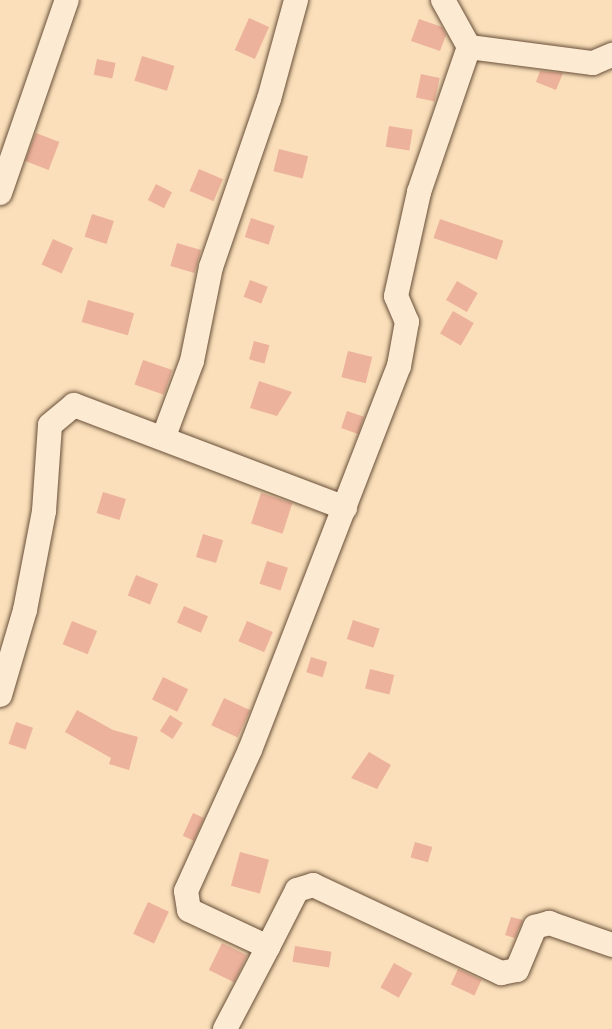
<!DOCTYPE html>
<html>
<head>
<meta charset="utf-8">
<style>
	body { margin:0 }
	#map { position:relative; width:612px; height:1029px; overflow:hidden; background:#fadfba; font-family:"IM FELL DW Pica",serif }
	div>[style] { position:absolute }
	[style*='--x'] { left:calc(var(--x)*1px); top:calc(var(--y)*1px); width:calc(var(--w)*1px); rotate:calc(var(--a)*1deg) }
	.building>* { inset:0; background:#edb29b; transform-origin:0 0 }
	.roads { filter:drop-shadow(0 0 2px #684f38) drop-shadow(0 0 2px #684f38) }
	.minor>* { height:24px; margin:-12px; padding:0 12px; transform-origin:12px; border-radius:12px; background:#fcead2 }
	span { translate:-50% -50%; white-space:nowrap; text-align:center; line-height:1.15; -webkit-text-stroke:4.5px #fcead2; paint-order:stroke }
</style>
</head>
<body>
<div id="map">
	<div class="building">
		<div style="left:249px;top:18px;width:22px;height:35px;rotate:24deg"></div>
		<div style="clip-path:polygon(419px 19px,442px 27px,446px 35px,440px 51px,411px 41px)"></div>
		<div style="left:142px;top:56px;width:34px;height:26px;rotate:17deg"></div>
		<div style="left:97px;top:59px;width:19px;height:16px;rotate:12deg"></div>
		<div style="clip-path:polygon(540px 71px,563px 73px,556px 90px,536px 82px)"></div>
		<div style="left:421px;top:74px;width:19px;height:24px;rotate:12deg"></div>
		<div style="left:389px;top:126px;width:24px;height:21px;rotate:9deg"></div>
		<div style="left:36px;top:133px;width:25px;height:30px;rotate:21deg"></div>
		<div style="left:279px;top:149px;width:30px;height:23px;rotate:14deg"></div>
		<div style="left:199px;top:169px;width:26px;height:24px;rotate:23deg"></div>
		<div style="left:156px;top:184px;width:18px;height:18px;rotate:27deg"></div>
		<div style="left:92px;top:214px;width:23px;height:24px;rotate:18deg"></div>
		<div style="left:251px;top:218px;width:25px;height:20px;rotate:18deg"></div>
		<div style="left:440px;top:219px;width:67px;height:20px;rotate:19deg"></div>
		<div style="left:53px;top:239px;width:22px;height:28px;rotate:24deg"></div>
		<div style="left:177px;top:243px;width:25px;height:24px;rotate:16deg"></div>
		<div style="left:250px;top:280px;width:19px;height:18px;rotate:21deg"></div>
		<div style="left:457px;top:281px;width:24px;height:22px;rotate:30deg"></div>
		<div style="left:88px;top:300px;width:48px;height:23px;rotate:16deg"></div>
		<div style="left:453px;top:311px;width:24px;height:26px;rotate:30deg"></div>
		<div style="left:254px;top:341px;width:16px;height:19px;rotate:15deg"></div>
		<div style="left:348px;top:351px;width:25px;height:27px;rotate:14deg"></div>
		<div style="left:143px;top:360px;width:31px;height:26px;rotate:19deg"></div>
		<div style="clip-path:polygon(259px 381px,292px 392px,277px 416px,250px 408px)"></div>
		<div style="left:347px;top:411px;width:18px;height:18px;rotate:19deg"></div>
		<div style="left:103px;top:492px;width:24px;height:22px;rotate:17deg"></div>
		<div style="left:261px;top:493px;width:33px;height:32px;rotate:18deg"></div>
		<div style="left:203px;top:534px;width:21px;height:24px;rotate:17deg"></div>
		<div style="left:267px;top:561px;width:22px;height:24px;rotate:18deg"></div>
		<div style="left:136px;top:575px;width:24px;height:22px;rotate:22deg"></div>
		<div style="left:184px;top:606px;width:26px;height:18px;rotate:23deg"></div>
		<div style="left:353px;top:620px;width:28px;height:20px;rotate:18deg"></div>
		<div style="left:72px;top:621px;width:27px;height:25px;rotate:22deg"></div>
		<div style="left:247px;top:621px;width:28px;height:22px;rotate:23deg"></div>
		<div style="left:311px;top:657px;width:17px;height:16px;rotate:17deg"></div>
		<div style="left:370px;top:669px;width:25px;height:20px;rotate:14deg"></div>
		<div style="left:163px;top:677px;width:28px;height:25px;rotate:26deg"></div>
		<div style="left:224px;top:698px;width:29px;height:30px;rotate:25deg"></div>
		<div style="clip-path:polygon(77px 710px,113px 730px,138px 737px,129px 770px,109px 764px,111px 758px,65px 732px)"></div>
		<div style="left:170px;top:715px;width:15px;height:19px;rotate:32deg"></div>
		<div style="left:16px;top:722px;width:18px;height:23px;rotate:19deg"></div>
		<div style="clip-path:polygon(369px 752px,391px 765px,377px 789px,351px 778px)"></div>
		<div style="left:193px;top:813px;width:12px;height:25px;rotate:24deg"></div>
		<div style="left:415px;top:842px;width:18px;height:16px;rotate:16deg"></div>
		<div style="left:240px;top:852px;width:30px;height:35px;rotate:15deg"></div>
		<div style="left:148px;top:902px;width:23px;height:35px;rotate:25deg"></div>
		<div style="clip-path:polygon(511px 917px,523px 920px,515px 938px,505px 935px)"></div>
		<div style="left:222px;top:943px;width:28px;height:30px;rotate:26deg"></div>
		<div style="left:295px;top:946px;width:37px;height:16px;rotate:9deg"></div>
		<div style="left:394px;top:963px;width:21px;height:28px;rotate:29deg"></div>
		<div style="left:458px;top:969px;width:26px;height:17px;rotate:25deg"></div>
	</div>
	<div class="roads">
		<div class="minor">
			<div style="--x:443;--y:0;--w:54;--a:61"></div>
			<div style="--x:469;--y:47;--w:125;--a:7.4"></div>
			<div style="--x:593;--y:63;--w:21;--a:-23"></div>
			<div style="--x:0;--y:193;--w:204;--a:-70.9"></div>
			<div style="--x:164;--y:436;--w:80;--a:-69.5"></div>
			<div style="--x:192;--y:361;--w:96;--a:-78.6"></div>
			<div style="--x:211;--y:267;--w:178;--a:-71"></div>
			<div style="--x:269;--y:99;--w:103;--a:-74.7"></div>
			<div style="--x:0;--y:695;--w:89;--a:-73.6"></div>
			<div style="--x:25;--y:610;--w:101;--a:-79.1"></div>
			<div style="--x:44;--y:511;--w:86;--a:-86"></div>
			<div style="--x:50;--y:425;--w:31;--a:-40"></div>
			<div style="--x:74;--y:405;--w:290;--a:20.8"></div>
			<div style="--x:268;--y:947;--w:64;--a:-63"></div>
			<div style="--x:297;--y:890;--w:17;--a:-17"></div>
			<div style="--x:313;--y:885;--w:208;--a:25.1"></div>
			<div style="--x:501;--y:973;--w:16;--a:-11"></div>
			<div style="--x:517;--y:970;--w:47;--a:-67.3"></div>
			<div style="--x:535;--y:927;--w:15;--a:-16"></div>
			<div style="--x:549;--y:923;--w:67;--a:19.2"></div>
			<div style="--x:225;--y:1029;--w:93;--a:-62.3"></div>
			<div style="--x:268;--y:947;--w:87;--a:-154.9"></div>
			<div style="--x:189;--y:910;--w:19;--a:-99"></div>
			<div style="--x:186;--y:891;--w:155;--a:-65.6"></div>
			<div style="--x:250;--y:750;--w:412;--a:-68.8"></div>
			<div style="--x:399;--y:366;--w:45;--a:-79.7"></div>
			<div style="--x:407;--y:322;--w:28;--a:-113"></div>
			<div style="--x:396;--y:296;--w:107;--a:-77.5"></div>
			<div style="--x:419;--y:192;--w:153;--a:-71"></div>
		</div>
	</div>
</div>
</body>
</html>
